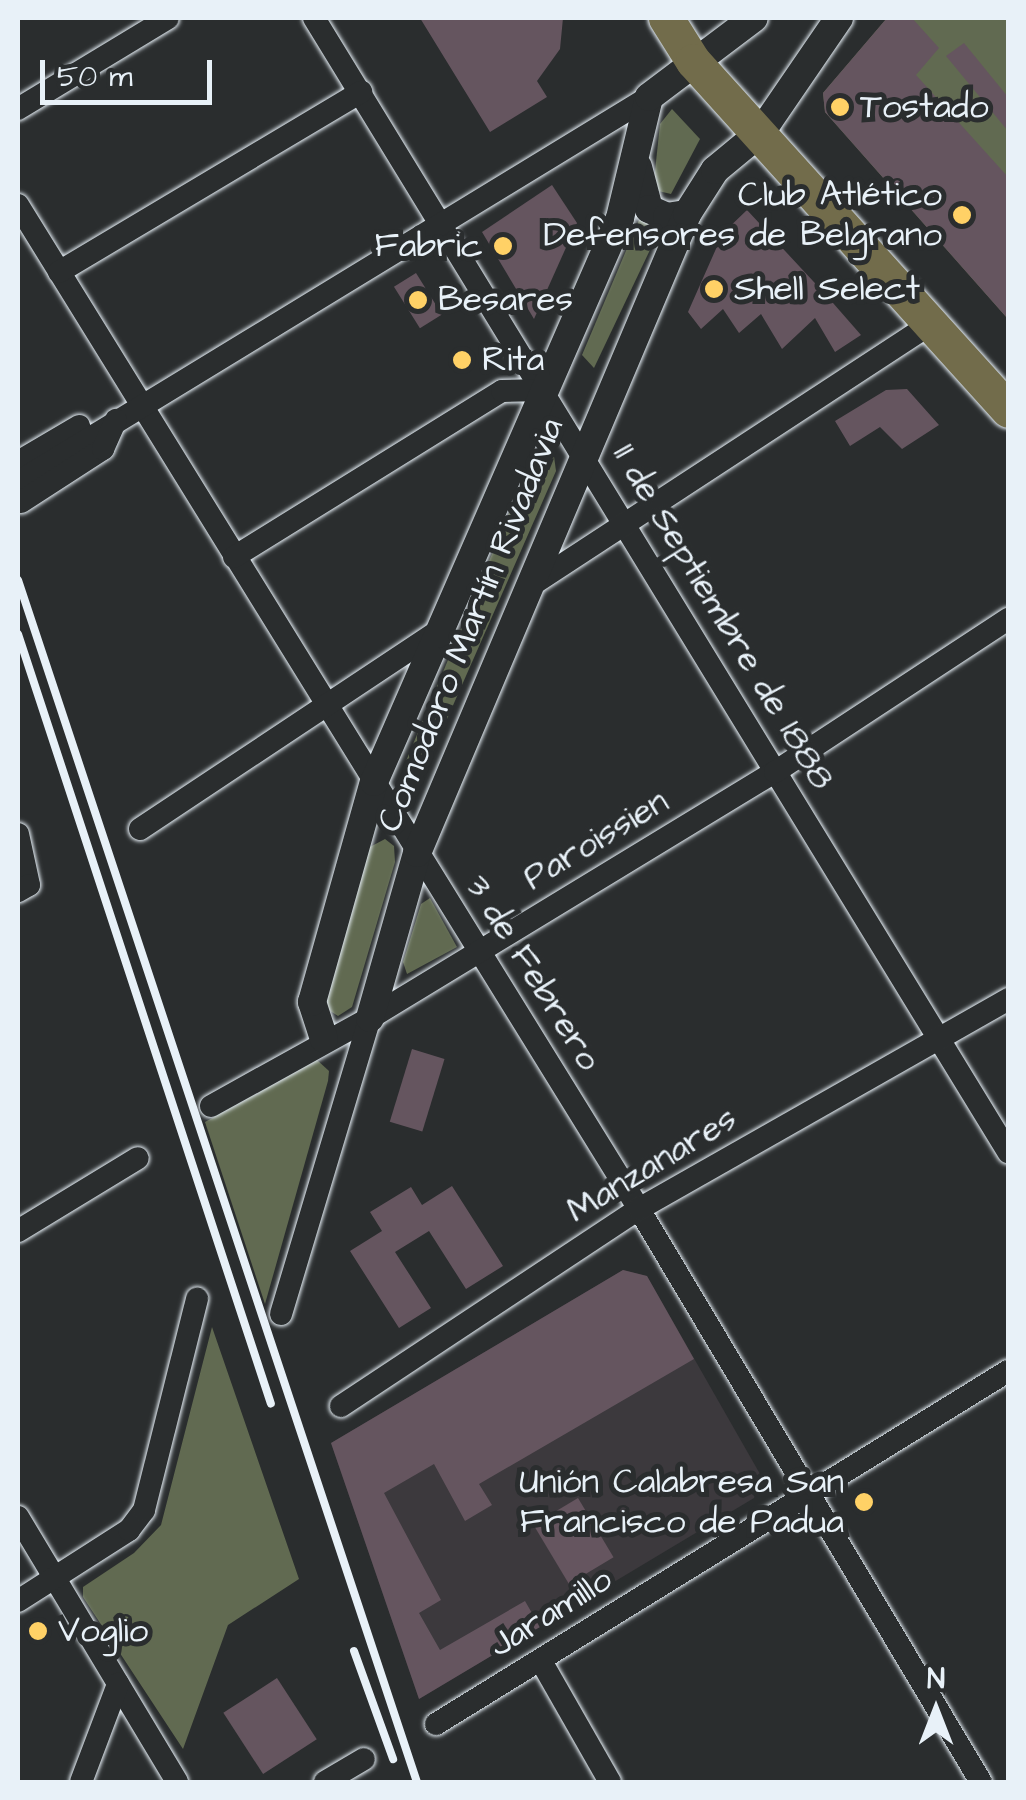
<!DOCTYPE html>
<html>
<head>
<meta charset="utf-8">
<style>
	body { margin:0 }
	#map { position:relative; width:1026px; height:1800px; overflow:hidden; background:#2a2d2e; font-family:"Architects Daughter",sans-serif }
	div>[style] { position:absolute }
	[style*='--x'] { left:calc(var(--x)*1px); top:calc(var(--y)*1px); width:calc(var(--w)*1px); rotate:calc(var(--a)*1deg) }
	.built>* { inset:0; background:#3c393d }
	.green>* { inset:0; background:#616a51 }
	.building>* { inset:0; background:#65555f; transform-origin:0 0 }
	.roads { filter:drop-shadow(0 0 2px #e8f1f8) drop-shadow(0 0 2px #e8f1f8) }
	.minor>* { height:22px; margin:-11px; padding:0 11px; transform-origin:11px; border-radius:11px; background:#2a2d2e }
	.tertiary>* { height:28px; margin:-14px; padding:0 14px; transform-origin:14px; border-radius:14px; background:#2a2d2e }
	.primary>* { height:35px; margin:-17.5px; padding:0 17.5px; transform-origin:17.5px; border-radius:17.5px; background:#726c4b }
	.rail>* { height:8px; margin:-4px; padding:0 4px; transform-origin:4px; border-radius:4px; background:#e8f1f8 }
	.dots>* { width:28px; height:28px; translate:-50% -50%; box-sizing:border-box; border:5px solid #2a2d2e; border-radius:50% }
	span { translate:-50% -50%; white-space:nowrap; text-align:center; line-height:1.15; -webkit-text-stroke:10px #2a2d2e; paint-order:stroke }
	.poi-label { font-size:35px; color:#e8f1f8 }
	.left { translate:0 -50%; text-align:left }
	.right { translate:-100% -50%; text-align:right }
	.street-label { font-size:35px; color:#e8f1f8 }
	.frame { position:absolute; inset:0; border:20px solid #e8f1f8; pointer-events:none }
	.north { position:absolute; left:886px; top:1660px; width:100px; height:100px; -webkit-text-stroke:8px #2a2d2e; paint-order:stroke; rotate:0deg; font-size:28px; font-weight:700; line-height:40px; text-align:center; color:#e8f1f8 }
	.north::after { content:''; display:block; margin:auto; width:35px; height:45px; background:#e8f1f8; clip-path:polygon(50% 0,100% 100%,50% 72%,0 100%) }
	.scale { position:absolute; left:40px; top:60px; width:172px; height:45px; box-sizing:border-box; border:5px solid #e8f1f8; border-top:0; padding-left:12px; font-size:30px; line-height:35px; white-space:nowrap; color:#e8f1f8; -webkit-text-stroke:8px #2a2d2e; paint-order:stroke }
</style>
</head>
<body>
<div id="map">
	<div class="built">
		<div style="clip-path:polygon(623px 1270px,647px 1276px,760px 1474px,754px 1498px,419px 1699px,331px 1443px)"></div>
	</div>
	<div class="green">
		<div style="clip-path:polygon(887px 18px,1008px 18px,1008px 319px,825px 112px,823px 93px)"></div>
		<div style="clip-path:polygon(672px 109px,700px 139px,671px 194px,654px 190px,654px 181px,660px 124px)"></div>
		<div style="clip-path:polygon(645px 219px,658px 233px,594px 368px,582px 355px,639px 220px)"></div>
		<div style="clip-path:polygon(543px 448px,553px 449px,556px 471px,422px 776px,413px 781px,404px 766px,533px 455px)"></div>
		<div style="clip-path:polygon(385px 839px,394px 846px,395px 862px,352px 1007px,338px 1016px,327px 1009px,327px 998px,368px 848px)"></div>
		<div style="clip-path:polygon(430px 898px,457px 947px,407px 974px,403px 962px,421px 904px)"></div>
		<div style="clip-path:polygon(317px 1060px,329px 1071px,328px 1081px,265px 1304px,205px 1122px)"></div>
		<div style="clip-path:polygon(212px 1327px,299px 1579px,228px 1625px,183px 1749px,83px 1597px,83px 1587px,134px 1553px,161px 1525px)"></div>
	</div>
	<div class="building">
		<div style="clip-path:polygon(420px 18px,563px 18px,560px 49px,537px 81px,547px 97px,490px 132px)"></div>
		<div style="clip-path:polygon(887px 18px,912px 18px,939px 48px,916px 75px,1008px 177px,1008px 319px,825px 112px,823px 93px)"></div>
		<div style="clip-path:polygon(964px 43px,1008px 97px,1008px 131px,946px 56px)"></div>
		<div style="clip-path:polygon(552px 185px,577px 223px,534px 319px,482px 232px)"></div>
		<div style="clip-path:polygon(747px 210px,826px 295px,861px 335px,835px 352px,815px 318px,782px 349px,761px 314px,739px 333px,723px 309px,701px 329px,688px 312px,723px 233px)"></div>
		<div style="left:416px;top:273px;width:49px;height:26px;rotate:58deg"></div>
		<div style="clip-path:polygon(907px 389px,939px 425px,902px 449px,880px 427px,850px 446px,835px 421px,886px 390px)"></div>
		<div style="left:412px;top:1049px;width:34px;height:76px;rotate:17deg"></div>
		<div style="clip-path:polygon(452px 1186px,503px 1266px,466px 1289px,429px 1231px,395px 1252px,431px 1308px,399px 1328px,350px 1251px,382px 1231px,370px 1212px,411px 1187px,422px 1205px)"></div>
		<div style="clip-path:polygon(623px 1270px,647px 1276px,694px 1359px,479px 1484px,492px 1505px,465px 1521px,434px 1464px,384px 1493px,441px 1600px,419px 1613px,440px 1650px,525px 1601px,540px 1627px,419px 1699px,331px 1443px)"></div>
		<div style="left:578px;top:1498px;width:69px;height:52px;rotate:59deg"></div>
		<div style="left:277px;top:1678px;width:73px;height:64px;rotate:57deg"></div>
	</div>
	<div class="roads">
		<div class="minor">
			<div style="--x:314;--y:18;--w:1330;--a:58.53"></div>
			<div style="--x:18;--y:109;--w:175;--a:-31.2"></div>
			<div style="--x:18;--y:205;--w:1181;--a:58.26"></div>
			<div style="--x:639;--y:1209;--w:667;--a:59.17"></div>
			<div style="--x:59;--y:272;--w:352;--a:-30.8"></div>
			<div style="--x:18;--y:462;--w:71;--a:-30.5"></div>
			<div style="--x:18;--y:482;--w:739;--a:-31.39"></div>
			<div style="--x:21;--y:502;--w:98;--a:-32.9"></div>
			<div style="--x:103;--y:449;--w:32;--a:-66"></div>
			<div style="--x:234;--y:557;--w:315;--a:-31.8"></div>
			<div style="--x:502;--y:391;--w:41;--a:-1.4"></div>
			<div style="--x:527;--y:588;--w:483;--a:-33.2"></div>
			<div style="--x:140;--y:829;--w:359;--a:-33.6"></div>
			<div style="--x:18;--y:834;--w:52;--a:77.8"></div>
			<div style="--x:29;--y:885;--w:13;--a:151"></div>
			<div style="--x:211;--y:1106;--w:182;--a:-29"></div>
			<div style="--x:370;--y:1018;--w:474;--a:-31.3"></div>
			<div style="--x:775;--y:772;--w:279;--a:-33.3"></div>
			<div style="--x:18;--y:1231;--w:140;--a:-31.3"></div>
			<div style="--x:281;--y:1314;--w:309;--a:-73.3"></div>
			<div style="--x:341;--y:1406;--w:357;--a:-33.5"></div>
			<div style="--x:639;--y:1209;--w:425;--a:-29.6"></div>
			<div style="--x:18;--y:1517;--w:309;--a:59"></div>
			<div style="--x:18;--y:1601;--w:132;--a:-32.6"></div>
			<div style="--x:129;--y:1530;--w:25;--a:-53"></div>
			<div style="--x:144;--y:1510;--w:218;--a:-75.9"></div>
			<div style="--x:541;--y:1661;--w:139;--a:60.3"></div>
			<div style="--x:436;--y:1724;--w:672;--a:-31.68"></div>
			<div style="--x:81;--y:1782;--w:105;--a:-69.3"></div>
			<div style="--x:325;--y:1782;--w:45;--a:-30.5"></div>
		</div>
		<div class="tertiary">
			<div style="--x:638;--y:167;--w:43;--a:75.3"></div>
			<div style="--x:649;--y:209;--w:20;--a:24"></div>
			<div style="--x:667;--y:217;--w:20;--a:-9"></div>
			<div style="--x:370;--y:1018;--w:172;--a:-74.1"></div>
			<div style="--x:417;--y:853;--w:694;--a:-67.09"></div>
			<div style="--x:687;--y:214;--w:52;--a:-57.5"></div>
			<div style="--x:715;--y:170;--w:60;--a:-39.6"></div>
			<div style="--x:761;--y:132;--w:138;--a:-55.6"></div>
			<div style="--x:324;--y:1039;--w:39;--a:-108"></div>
			<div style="--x:312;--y:1002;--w:229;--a:-74.3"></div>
			<div style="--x:374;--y:782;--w:615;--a:-66.43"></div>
			<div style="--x:620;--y:218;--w:124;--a:-76.5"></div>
			<div style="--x:649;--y:97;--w:131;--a:-37"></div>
		</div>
		<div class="primary">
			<div style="--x:666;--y:18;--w:51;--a:57.9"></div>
			<div style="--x:693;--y:61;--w:470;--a:47.9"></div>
		</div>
	</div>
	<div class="rail">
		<div style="--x:18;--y:580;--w:1266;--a:71.64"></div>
		<div style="--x:18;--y:634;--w:810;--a:71.81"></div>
		<div style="--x:354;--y:1651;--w:115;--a:70.1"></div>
	</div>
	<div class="dots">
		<div style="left:840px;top:107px;background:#ffd166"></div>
		<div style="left:962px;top:215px;background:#ffd166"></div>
		<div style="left:503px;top:246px;background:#ffd166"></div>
		<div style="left:714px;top:289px;background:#ffd166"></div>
		<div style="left:418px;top:300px;background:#ffd166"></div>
		<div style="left:462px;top:360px;background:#ffd166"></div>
		<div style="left:864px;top:1502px;background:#ffd166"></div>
		<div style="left:38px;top:1631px;background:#ffd166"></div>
	</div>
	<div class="poi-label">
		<span class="left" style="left:860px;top:107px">Tostado</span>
		<span class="right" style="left:942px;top:215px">Club Atlético<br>Defensores de Belgrano</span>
		<span class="right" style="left:483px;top:246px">Fabric</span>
		<span class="left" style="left:734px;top:289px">Shell Select</span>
		<span class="left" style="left:438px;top:300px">Besares</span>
		<span class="left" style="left:482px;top:360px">Rita</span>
		<span class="right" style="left:844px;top:1502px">Unión Calabresa San<br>Francisco de Padua</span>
		<span class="left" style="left:58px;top:1631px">Voglio</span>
	</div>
	<div class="street-label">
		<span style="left:723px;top:617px;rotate:59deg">11 de Septiembre de 1888</span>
		<span style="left:471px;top:625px;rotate:-68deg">Comodoro Martín Rivadavia</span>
		<span style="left:596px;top:840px;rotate:-31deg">Paroissien</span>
		<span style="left:533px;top:973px;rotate:58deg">3 de Febrero</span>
		<span style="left:652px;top:1165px;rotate:-31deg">Manzanares</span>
		<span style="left:551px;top:1613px;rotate:-32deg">Jaramillo</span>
	</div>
	<div class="frame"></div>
	<div class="north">N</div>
	<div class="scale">50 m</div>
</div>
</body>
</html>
